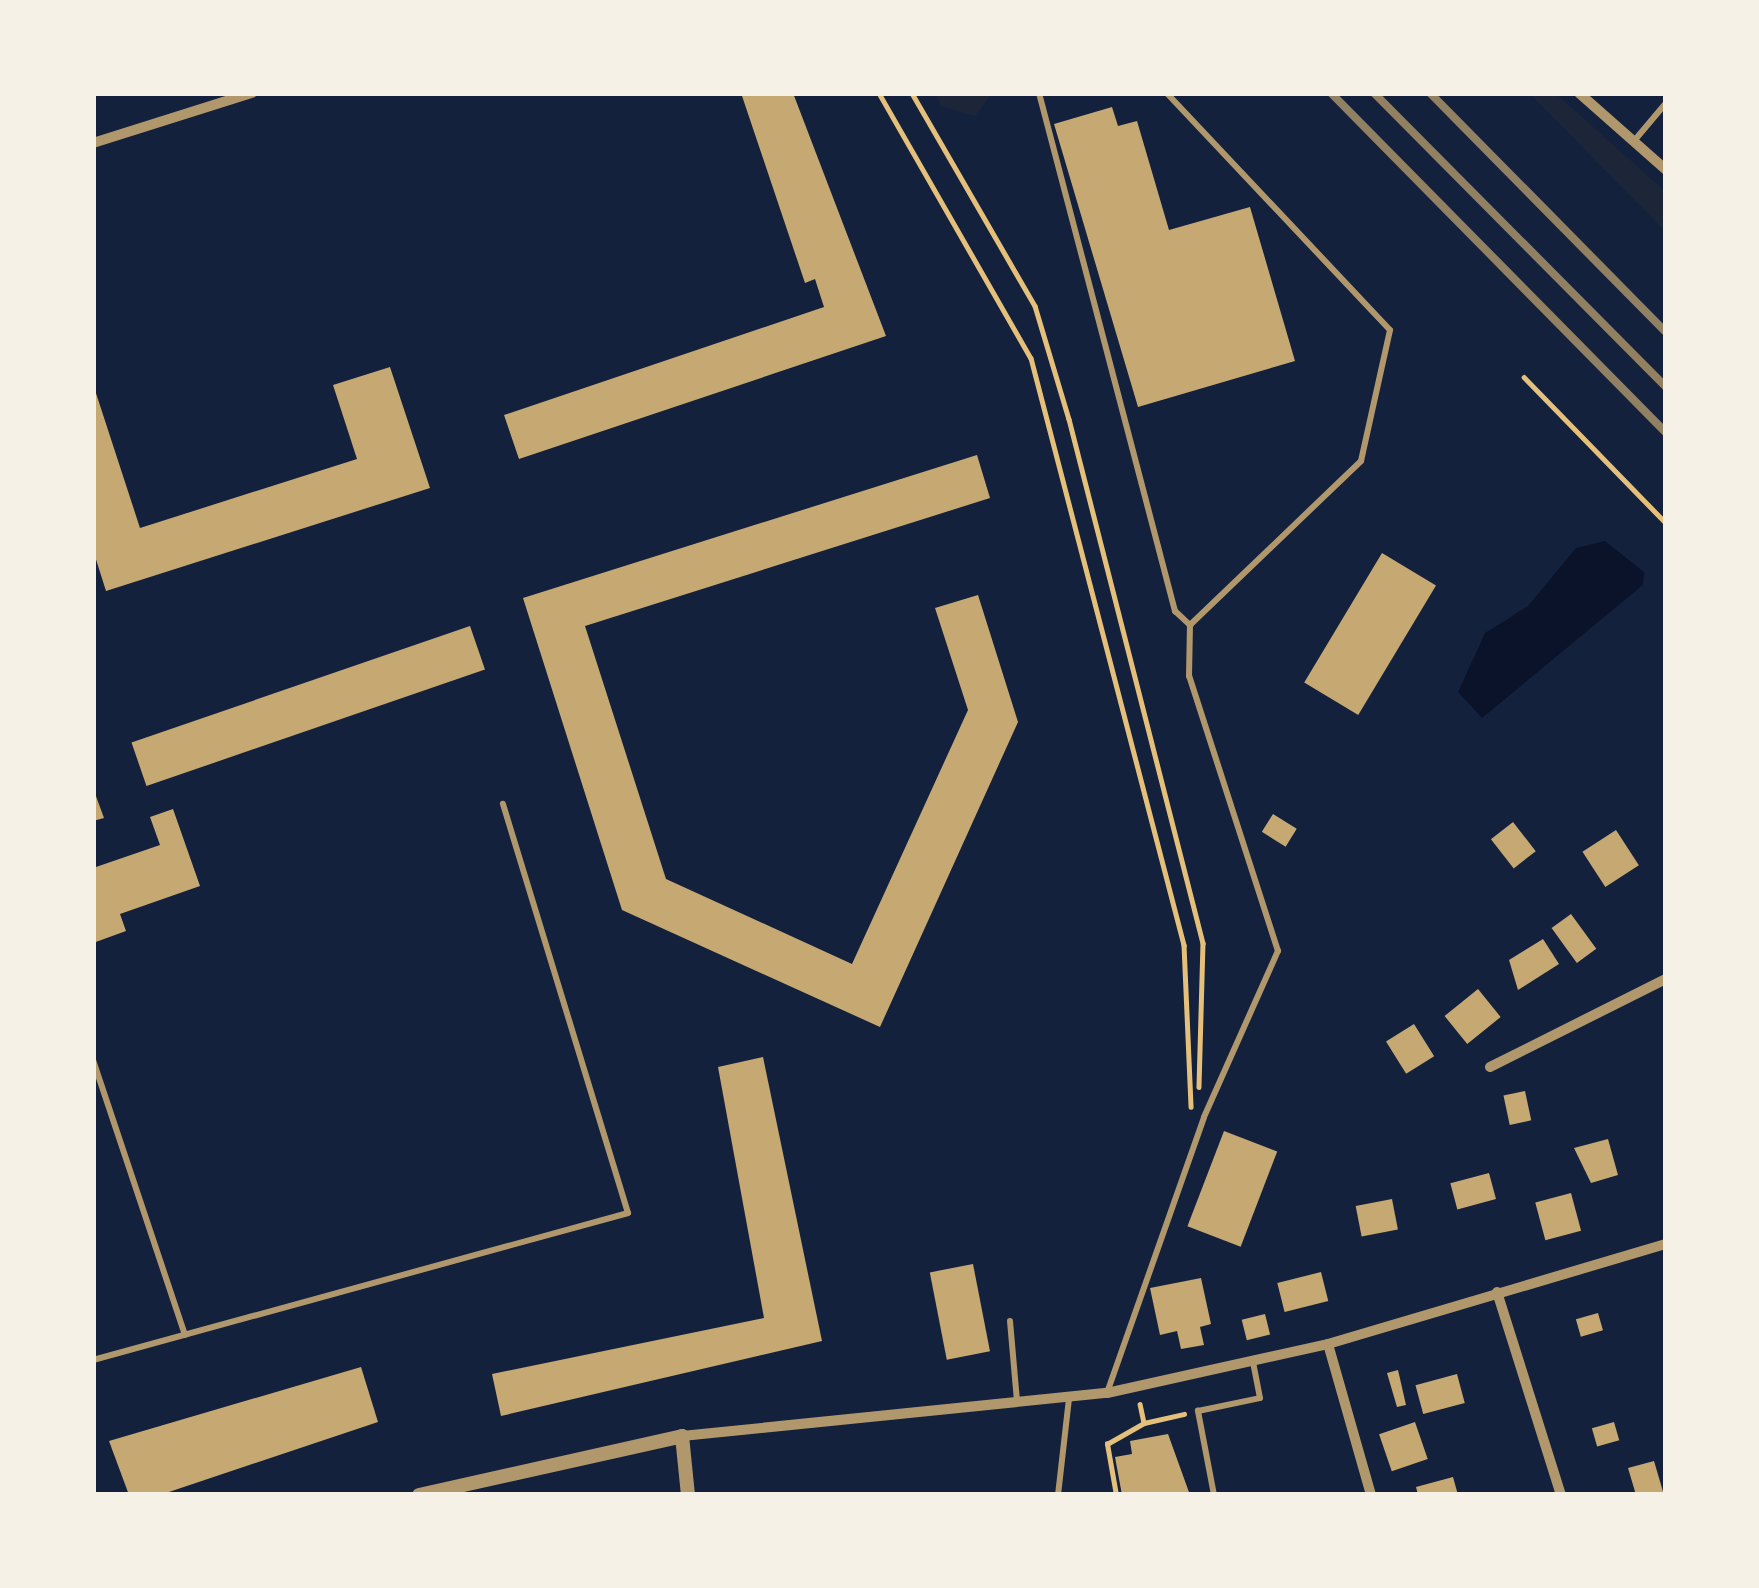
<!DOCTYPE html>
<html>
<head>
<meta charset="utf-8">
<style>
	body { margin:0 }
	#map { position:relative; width:1759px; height:1588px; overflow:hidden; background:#14213d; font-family:"Source Serif 4",serif }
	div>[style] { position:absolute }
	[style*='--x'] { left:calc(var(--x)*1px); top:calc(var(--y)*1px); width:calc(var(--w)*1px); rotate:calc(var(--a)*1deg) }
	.green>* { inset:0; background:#1d2539 }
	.water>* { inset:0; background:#0b132b }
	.building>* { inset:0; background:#c6a872; transform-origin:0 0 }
	.path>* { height:4.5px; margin:-2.25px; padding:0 2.25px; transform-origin:2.25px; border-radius:2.25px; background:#e5c07b }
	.service>* { height:6px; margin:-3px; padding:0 3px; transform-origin:3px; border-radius:3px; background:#b1986c }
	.minor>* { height:10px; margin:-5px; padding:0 5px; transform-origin:5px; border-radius:5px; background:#b1986c }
	.tertiary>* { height:14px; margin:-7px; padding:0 7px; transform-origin:7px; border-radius:7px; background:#b1986c }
	.rail>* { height:8px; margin:-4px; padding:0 4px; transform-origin:4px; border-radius:4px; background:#918062 }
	span { translate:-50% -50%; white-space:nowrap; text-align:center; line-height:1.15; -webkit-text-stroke:12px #f6f1e7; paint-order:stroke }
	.frame { position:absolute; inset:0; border:96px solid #f6f1e7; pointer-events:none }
</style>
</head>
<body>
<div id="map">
	<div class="green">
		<div style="clip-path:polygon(936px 93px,992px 93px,975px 116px,940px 106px)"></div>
		<div style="clip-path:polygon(1529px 93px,1555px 93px,1666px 192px,1666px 232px)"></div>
	</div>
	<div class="water">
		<div style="clip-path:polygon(1605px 541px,1644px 572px,1643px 585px,1482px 718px,1458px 692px,1485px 633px,1528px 606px,1576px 548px)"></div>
	</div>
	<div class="building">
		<div style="clip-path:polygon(741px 93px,793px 93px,886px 336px,519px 459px,504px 415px,824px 307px,815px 279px,805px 283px)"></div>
		<div style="clip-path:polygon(1112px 107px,1118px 126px,1137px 121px,1169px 230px,1250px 207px,1295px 361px,1138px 407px,1054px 124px)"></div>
		<div style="clip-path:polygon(390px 367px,430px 488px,106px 591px,93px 550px,93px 384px,140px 528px,357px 459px,333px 385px)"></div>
		<div style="clip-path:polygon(977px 455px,990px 498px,585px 626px,666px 879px,852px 964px,968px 710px,935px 608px,978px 595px,1018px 722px,880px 1027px,622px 910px,523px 598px)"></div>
		<div style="left:1382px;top:553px;width:63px;height:151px;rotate:31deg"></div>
		<div style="left:470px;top:626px;width:46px;height:358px;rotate:71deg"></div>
		<div style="clip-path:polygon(93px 788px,104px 818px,93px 821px)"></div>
		<div style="clip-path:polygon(173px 809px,200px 886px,120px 914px,126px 931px,93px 943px,93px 868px,160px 845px,150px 817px)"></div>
		<div style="left:1273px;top:814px;width:28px;height:21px;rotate:32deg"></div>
		<div style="left:1513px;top:822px;width:37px;height:28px;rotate:52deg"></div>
		<div style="left:1616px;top:830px;width:42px;height:40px;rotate:57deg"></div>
		<div style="left:1571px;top:914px;width:43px;height:24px;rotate:54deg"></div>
		<div style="clip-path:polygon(1543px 939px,1559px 964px,1518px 990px,1509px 960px)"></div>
		<div style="left:1478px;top:989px;width:36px;height:43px;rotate:51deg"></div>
		<div style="left:1414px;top:1024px;width:38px;height:33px;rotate:58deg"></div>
		<div style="clip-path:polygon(763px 1057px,822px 1341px,501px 1416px,492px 1374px,764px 1318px,718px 1067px)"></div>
		<div style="left:1525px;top:1091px;width:30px;height:22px;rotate:78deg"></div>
		<div style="left:1224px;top:1131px;width:57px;height:102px;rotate:21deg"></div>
		<div style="clip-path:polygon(1608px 1139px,1618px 1175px,1591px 1183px,1574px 1148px)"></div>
		<div style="left:1489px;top:1173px;width:27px;height:40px;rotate:75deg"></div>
		<div style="left:1571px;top:1193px;width:39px;height:37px;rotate:75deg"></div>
		<div style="left:1392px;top:1199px;width:31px;height:37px;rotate:79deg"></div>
		<div style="left:973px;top:1264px;width:89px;height:44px;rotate:79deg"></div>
		<div style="left:1321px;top:1272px;width:30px;height:45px;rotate:76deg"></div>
		<div style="clip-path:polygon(1201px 1278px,1211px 1324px,1200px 1327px,1204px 1345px,1181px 1349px,1177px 1331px,1160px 1335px,1150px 1288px)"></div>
		<div style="left:1598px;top:1313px;width:18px;height:23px;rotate:74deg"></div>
		<div style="left:1265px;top:1314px;width:21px;height:24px;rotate:76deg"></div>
		<div style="clip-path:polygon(361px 1367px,378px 1422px,160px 1495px,129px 1495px,109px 1441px)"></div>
		<div style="clip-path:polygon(1398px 1370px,1406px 1405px,1397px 1407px,1387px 1373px)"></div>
		<div style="left:1457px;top:1374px;width:30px;height:43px;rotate:75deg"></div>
		<div style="left:1415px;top:1422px;width:39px;height:38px;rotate:71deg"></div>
		<div style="left:1614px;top:1422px;width:19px;height:23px;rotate:74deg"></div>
		<div style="clip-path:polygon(1168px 1434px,1190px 1495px,1122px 1495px,1115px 1457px,1132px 1454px,1130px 1441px)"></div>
		<div style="clip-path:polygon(1654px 1461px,1664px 1495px,1636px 1495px,1628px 1468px)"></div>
		<div style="clip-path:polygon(1453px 1477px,1458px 1495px,1418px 1495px,1416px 1487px)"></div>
	</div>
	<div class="path">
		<div style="--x:879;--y:93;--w:305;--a:60.2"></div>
		<div style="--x:1031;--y:358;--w:607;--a:75.39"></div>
		<div style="--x:1184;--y:945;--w:162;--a:87.5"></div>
		<div style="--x:912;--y:93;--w:246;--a:60"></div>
		<div style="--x:1035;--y:306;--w:118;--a:73.3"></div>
		<div style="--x:1069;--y:419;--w:541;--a:75.66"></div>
		<div style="--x:1203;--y:943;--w:144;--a:91.6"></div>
		<div style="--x:1524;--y:377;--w:204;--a:45.8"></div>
		<div style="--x:1140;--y:1404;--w:19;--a:78"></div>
		<div style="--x:1144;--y:1423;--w:41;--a:-12.7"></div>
		<div style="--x:1116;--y:1495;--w:52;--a:-100"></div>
		<div style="--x:1107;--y:1444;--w:43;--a:-29.6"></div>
	</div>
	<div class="service">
		<div style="--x:1039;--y:93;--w:536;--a:75.29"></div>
		<div style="--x:1175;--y:611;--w:21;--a:43"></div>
		<div style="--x:1634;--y:141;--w:50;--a:-49.9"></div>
		<div style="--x:93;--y:1060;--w:290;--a:71.5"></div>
		<div style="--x:1010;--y:1321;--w:80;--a:85"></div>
		<div style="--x:93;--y:1360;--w:555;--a:-15.36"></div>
		<div style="--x:628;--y:1213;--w:428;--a:-107"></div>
		<div style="--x:1108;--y:1390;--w:289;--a:-70.6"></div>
		<div style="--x:1204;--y:1117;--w:182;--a:-66"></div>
		<div style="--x:1278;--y:951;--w:289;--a:-107.9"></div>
		<div style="--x:1189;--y:676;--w:51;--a:-88.9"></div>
		<div style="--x:1190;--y:625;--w:237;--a:-43.8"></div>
		<div style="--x:1361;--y:461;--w:134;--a:-77.5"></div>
		<div style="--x:1390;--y:330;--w:325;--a:-133.3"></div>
		<div style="--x:1058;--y:1495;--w:97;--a:-83.5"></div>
		<div style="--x:1214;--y:1495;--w:86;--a:-100.8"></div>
		<div style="--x:1198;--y:1411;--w:63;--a:-11.8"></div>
		<div style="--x:1260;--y:1398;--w:38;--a:-101"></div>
	</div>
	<div class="minor">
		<div style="--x:1579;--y:93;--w:116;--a:41.5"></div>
		<div style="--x:93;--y:143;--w:167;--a:-17.5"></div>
		<div style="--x:1490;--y:1067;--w:197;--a:-26.6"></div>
		<div style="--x:1497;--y:1292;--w:213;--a:72.5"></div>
		<div style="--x:1328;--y:1344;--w:157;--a:74.1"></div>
		<div style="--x:682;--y:1436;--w:427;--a:-5.8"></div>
		<div style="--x:1107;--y:1393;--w:226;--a:-12.5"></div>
		<div style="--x:1328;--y:1344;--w:352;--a:-16.5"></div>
	</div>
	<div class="tertiary">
		<div style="--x:419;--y:1495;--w:270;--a:-12.6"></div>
		<div style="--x:682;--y:1436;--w:59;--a:84.2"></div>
	</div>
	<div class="rail">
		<div style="--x:1331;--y:93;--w:477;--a:45.4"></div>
		<div style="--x:1374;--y:93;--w:414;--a:45.2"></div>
		<div style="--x:1430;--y:93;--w:336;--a:45.4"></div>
	</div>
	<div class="frame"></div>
</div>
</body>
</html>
